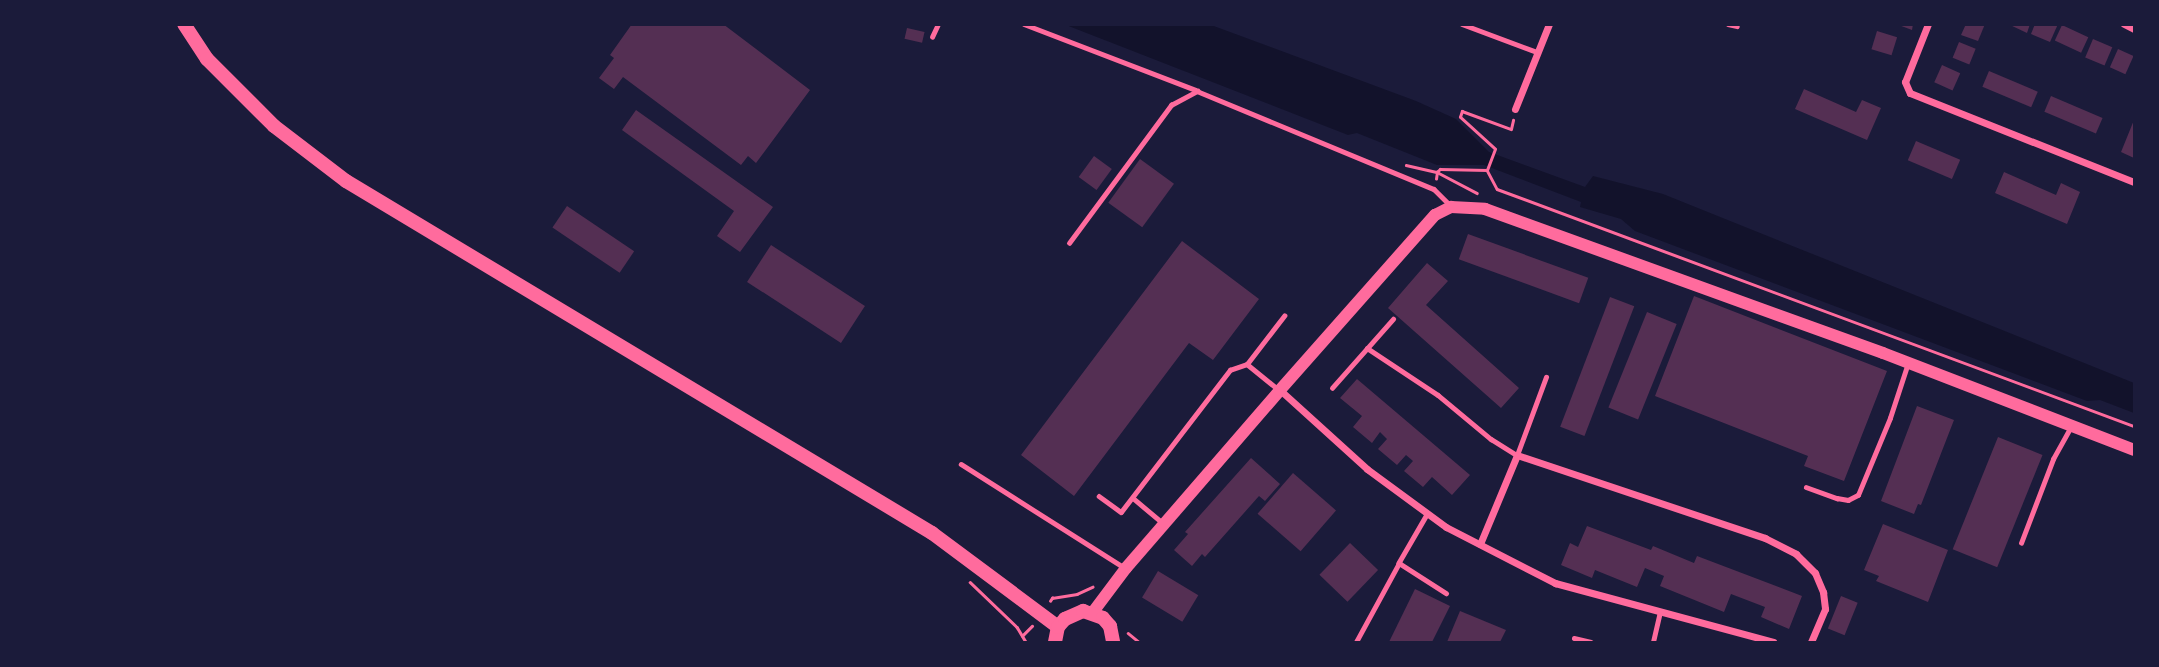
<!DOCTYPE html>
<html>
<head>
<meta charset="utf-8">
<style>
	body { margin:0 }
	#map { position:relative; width:2159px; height:667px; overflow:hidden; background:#1b1b3a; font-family:Georgia,serif }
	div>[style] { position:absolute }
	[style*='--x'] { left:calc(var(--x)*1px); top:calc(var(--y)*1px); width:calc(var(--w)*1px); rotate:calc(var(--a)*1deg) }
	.water>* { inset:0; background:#12122b }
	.building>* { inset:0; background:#542f53; transform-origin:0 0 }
	.path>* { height:2.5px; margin:-1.25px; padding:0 1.25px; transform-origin:1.25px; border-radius:1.25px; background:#ff6b9d }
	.service>* { height:4.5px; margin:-2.25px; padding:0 2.25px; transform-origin:2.25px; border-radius:2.25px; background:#ff6b9d }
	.minor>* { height:7px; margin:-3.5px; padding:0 3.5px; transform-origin:3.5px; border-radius:3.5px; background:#ff6b9d }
	.tertiary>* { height:12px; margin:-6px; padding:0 6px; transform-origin:6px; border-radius:6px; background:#ff6b9d }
	.primary>* { height:14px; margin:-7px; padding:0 7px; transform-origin:7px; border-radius:7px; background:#ff6b9d }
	span { translate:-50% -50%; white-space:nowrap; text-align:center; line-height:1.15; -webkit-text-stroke:5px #1b1b3a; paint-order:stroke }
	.frame { position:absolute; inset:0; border:26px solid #1b1b3a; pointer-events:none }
</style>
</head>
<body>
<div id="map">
	<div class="water">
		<div style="clip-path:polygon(1066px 25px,1211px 25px,1416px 101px,1456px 119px,1489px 152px,1585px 187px,1593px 176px,1663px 194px,2134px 383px,2134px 413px,2100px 400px,2087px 401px,1635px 231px,1621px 219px,1580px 207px,1581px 202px,1484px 165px,1437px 165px,1357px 133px,1348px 135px)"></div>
	</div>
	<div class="building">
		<div style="clip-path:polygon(632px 24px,723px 24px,810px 90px,756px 163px,748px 156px,741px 165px,623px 77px,614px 89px,599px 78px,614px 58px,610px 55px)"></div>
		<div style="clip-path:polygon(1896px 24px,1913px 24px,1912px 30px)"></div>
		<div style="clip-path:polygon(1966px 24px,1985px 24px,1978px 41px,1961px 35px)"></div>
		<div style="clip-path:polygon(2008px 24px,2030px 24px,2027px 33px)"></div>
		<div style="clip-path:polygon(2035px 24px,2058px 24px,2050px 42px,2031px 34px)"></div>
		<div style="left:2062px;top:25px;width:29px;height:17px;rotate:25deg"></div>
		<div style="left:907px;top:28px;width:18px;height:11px;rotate:13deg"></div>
		<div style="left:1877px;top:31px;width:21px;height:19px;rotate:17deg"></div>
		<div style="left:2093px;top:39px;width:21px;height:20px;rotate:23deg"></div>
		<div style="left:1959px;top:42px;width:18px;height:17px;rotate:22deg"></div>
		<div style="left:2118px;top:49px;width:17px;height:20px;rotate:24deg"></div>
		<div style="left:1942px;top:65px;width:20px;height:19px;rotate:24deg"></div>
		<div style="left:1989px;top:71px;width:53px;height:17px;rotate:23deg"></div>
		<div style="clip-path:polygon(1804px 89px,1856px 112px,1862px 100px,1881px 108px,1867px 140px,1795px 109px)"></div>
		<div style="left:2051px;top:96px;width:56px;height:17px;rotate:23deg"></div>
		<div style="clip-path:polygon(636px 110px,773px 207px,740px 252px,717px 236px,734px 211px,622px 130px)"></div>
		<div style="clip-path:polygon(2134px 120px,2134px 158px,2121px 152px)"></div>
		<div style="left:1916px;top:141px;width:48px;height:21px;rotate:23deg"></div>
		<div style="left:1094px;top:156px;width:22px;height:26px;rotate:36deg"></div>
		<div style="left:1140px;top:159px;width:42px;height:54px;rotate:36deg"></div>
		<div style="clip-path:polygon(2004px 172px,2056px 195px,2061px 183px,2080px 192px,2067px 224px,1995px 193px)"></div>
		<div style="left:567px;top:206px;width:81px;height:26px;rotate:34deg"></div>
		<div style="left:1468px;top:234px;width:128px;height:27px;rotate:20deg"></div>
		<div style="clip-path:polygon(1182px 241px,1259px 299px,1213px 360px,1189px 343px,1074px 496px,1021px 455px)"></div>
		<div style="left:771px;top:245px;width:112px;height:44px;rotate:33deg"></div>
		<div style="clip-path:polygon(1427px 263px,1448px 281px,1426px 305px,1519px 388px,1501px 408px,1388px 308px)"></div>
		<div style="clip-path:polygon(1694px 296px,1887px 371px,1844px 481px,1804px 466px,1808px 456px,1655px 396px)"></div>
		<div style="left:1610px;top:297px;width:26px;height:139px;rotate:21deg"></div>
		<div style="left:1647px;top:312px;width:32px;height:103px;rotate:22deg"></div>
		<div style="clip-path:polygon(1357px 379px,1470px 475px,1452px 495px,1432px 477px,1423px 487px,1404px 471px,1413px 461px,1406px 455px,1397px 465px,1378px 449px,1387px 439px,1380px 432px,1372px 443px,1353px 427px,1362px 416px,1340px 398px)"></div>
		<div style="clip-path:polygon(1917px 406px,1954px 420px,1921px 505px,1918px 504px,1914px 514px,1881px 501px)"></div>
		<div style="left:1998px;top:437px;width:48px;height:121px;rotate:22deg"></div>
		<div style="clip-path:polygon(1251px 458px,1280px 484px,1265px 501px,1259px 496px,1205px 557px,1202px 554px,1192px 566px,1174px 550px,1188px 534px,1185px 532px)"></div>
		<div style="left:1293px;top:473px;width:57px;height:54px;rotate:41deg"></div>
		<div style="clip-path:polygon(1883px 524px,1948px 550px,1928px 602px,1876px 581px,1879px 576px,1864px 570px)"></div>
		<div style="clip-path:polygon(1587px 526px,1651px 550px,1653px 546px,1694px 563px,1697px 556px,1802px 596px,1789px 629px,1761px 617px,1765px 607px,1731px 594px,1724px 612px,1660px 586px,1664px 576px,1645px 568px,1637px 587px,1595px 570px,1592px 578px,1561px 565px,1570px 543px,1578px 547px)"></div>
		<div style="left:1350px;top:543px;width:39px;height:44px;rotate:44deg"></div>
		<div style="left:1158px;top:571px;width:47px;height:31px;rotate:31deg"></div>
		<div style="clip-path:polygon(1415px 589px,1450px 606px,1432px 642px,1389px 642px)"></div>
		<div style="left:1841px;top:596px;width:18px;height:35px;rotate:22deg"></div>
		<div style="clip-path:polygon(1460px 611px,1506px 630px,1500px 642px,1447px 642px)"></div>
	</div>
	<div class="path">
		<div style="--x:1406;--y:165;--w:32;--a:13"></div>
		<div style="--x:1437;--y:172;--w:4;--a:-45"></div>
		<div style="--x:1440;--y:169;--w:47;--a:1.2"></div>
		<div style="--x:1487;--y:170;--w:21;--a:62"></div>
		<div style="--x:1497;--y:189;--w:680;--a:20.41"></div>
		<div style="--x:1487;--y:170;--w:22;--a:-69"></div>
		<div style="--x:1495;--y:149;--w:47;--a:-137.6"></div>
		<div style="--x:1460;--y:117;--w:6;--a:-72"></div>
		<div style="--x:1462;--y:111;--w:52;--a:20.2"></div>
		<div style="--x:1511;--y:129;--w:9;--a:-77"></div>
		<div style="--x:1436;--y:179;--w:7;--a:-82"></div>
		<div style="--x:1437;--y:172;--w:45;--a:27.7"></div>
		<div style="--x:970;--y:582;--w:65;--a:43.8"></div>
		<div style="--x:1017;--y:627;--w:17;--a:59"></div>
		<div style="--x:1050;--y:601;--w:4;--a:-56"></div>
		<div style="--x:1052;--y:598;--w:25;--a:-9"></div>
		<div style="--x:1077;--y:594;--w:17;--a:-25"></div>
		<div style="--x:1128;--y:633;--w:14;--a:39"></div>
		<div style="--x:1022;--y:636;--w:14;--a:-45"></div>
	</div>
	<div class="service">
		<div style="--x:1024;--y:24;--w:184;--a:21"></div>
		<div style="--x:1462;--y:24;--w:80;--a:20.5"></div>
		<div style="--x:1728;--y:24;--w:9;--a:13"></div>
		<div style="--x:932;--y:37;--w:14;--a:-65"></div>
		<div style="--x:1069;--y:243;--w:172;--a:-53.5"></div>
		<div style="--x:1171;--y:105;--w:30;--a:-28"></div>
		<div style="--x:1197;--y:91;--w:256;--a:22.5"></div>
		<div style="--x:1434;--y:189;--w:24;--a:45"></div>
		<div style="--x:1367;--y:348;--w:85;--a:33.5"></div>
		<div style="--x:1438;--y:395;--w:69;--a:39.7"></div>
		<div style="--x:1491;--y:439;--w:31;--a:32"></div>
		<div style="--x:1517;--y:455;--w:83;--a:-69.6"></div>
		<div style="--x:1247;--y:364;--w:41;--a:39.1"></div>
		<div style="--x:1332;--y:388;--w:92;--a:-48.5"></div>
		<div style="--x:961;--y:464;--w:194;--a:32.4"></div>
		<div style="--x:1806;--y:487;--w:33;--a:20"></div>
		<div style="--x:1837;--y:498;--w:11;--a:10"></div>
		<div style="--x:1848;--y:500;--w:11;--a:-27"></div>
		<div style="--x:1858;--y:495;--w:83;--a:-67.4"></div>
		<div style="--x:1890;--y:418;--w:58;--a:-71.9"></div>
		<div style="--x:1099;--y:496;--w:27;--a:36"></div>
		<div style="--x:1121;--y:512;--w:179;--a:-52.5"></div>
		<div style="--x:1230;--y:370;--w:18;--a:-19"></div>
		<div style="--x:1247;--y:364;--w:61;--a:-52.4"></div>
		<div style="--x:1133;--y:498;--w:38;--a:40"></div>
		<div style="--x:1428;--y:513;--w:58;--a:120.1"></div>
		<div style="--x:1399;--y:563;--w:56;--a:32.6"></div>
		<div style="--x:2021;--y:543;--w:90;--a:-69.1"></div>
		<div style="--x:2053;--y:459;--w:38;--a:-61"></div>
		<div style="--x:1574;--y:638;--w:17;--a:13"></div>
		<div style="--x:1356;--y:642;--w:90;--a:-61.4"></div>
		<div style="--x:1653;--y:642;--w:31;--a:-77"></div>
	</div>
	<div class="minor">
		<div style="--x:1928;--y:24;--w:62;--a:111.6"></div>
		<div style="--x:1905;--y:82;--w:12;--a:66"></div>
		<div style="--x:1910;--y:93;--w:241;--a:21.7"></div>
		<div style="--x:2124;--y:24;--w:11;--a:27"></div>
		<div style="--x:1515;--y:109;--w:92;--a:-68.2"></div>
		<div style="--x:1280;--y:390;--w:118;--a:42.2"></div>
		<div style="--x:1367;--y:469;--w:98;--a:36.3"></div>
		<div style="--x:1446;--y:527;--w:123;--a:27.2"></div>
		<div style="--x:1555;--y:583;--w:226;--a:15.1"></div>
		<div style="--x:1480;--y:544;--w:96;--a:-67.4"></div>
		<div style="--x:1517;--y:455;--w:262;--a:18.5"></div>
		<div style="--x:1765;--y:538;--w:35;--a:27"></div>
		<div style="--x:1796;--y:554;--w:27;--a:45"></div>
		<div style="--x:1815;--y:573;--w:21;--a:67"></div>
		<div style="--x:1823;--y:592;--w:17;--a:83"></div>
		<div style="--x:1825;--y:609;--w:36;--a:113"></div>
	</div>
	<div class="tertiary">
		<div style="--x:1093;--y:612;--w:55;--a:-53.1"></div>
		<div style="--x:1126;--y:568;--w:235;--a:-49.1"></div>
		<div style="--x:1280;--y:390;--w:234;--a:-48.5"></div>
		<div style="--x:1435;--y:215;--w:18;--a:-27"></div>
		<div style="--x:1451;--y:207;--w:34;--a:3"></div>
		<div style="--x:1485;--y:209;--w:423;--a:19.9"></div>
		<div style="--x:1883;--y:353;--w:269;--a:21.1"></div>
	</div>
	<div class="primary">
		<div style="--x:184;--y:24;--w:42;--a:56.7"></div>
		<div style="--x:207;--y:59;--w:95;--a:45"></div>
		<div style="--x:274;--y:126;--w:91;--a:37.4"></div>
		<div style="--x:346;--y:181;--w:684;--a:30.99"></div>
		<div style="--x:932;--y:533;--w:157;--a:36.7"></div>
		<div style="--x:1055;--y:642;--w:15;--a:-79"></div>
		<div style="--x:1058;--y:627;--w:11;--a:-49"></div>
		<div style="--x:1065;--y:619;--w:20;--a:-24"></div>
		<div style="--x:1083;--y:611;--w:21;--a:19"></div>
		<div style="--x:1103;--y:618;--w:11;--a:49"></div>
		<div style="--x:1110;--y:626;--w:16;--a:79"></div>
	</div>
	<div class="frame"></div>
</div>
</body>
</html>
